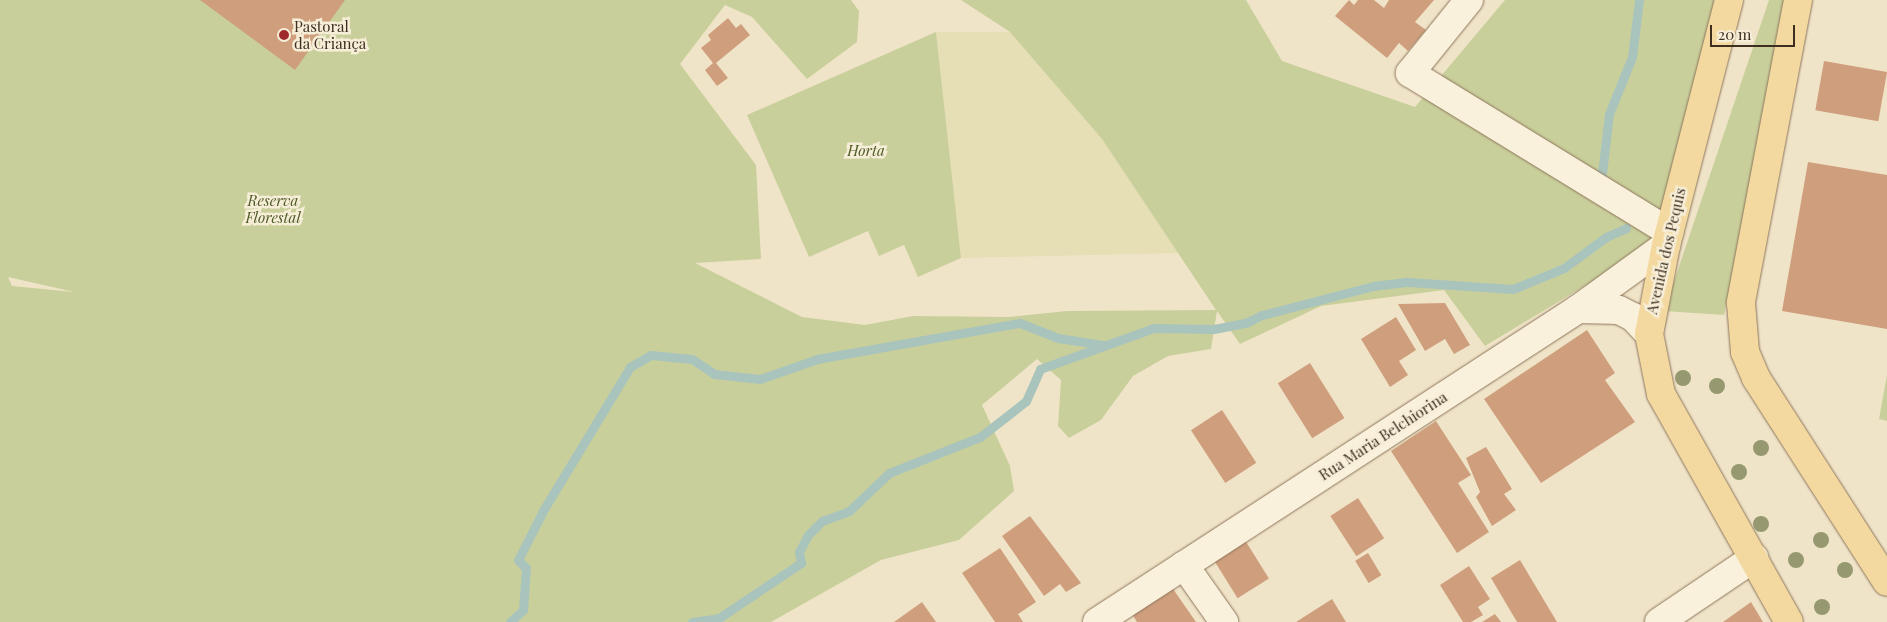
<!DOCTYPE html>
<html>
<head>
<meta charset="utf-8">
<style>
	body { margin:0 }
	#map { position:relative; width:1887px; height:622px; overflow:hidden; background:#f0e4c8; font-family:"Playfair Display",serif }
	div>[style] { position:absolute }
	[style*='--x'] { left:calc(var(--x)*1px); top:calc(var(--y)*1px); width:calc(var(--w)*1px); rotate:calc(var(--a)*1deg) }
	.farmland>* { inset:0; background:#e6deb5 }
	.green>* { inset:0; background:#c9cf9b }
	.stream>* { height:9px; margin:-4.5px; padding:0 4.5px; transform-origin:4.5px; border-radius:4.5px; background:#a9c4bc }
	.building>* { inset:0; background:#cf9f7d; transform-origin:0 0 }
	.roads { filter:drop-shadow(0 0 1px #8d765c) drop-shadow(0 0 1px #8d765c) }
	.minor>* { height:28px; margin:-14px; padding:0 14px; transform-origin:14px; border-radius:14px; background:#faf1dc }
	.major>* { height:28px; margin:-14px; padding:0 14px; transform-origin:14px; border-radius:14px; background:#f3d9a0 }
	.trees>* { width:16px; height:16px; margin:-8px; border-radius:50%; background:#96986f }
	.dots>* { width:14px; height:14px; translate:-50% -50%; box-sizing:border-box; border:2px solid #f7eed8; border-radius:50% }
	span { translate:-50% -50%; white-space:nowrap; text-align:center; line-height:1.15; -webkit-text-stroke:5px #f7eed8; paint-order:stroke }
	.poi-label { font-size:15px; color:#3d2e20 }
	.left { translate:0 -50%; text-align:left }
	.park-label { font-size:15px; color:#4d5a26; font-style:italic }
	.street-label { font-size:15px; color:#3d2e20 }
	.scale { position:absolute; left:1710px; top:25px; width:85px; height:22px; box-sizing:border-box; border:2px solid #3d2e20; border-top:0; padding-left:6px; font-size:15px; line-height:18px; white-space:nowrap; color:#3d2e20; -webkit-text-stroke:4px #f7eed8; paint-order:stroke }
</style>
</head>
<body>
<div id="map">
	<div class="farmland">
		<div style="clip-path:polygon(936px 32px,1010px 32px,1102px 139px,1178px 253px,961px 258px)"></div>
	</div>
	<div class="green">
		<div style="clip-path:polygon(evenodd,0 0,851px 0,859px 11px,857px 42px,807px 79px,752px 17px,725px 5px,680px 64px,756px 165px,761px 259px,695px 263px,802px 317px,865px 325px,913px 316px,1009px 317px,1067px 311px,1216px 310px,1102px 139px,1010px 32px,961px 0,1246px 0,1282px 61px,1415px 107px,1505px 0,1717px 0,1654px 244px,1485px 346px,1444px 290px,1321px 306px,1240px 344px,1217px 311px,1211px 349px,1168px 356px,1133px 376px,1101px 420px,1069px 438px,1058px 426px,1061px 380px,1037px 359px,982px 405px,1010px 466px,1014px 491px,959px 540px,881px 560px,771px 622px,0 622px,0 0,8px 277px,74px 292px,12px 286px,8px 277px)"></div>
		<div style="clip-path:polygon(1769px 0,1786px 0,1724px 315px,1664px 311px)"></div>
		<div style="clip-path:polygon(936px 32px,961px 258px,918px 277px,904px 245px,879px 256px,868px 231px,809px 257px,747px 115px)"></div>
		<div style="clip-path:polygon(1887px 375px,1887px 421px,1879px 419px)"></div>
	</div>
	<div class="stream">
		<div style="--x:1602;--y:173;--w:59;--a:-83.2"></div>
		<div style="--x:1609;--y:114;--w:61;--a:-68"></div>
		<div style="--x:1632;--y:57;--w:57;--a:-83"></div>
		<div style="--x:510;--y:622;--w:18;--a:-43"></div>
		<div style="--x:523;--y:610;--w:42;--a:-85.9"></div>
		<div style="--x:526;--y:568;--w:11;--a:-135"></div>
		<div style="--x:518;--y:560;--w:57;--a:-63"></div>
		<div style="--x:544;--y:509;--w:166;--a:-58.8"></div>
		<div style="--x:630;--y:367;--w:24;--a:-30"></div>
		<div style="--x:651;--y:355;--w:41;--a:5.6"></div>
		<div style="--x:692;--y:359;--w:27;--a:34"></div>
		<div style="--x:714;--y:374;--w:46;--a:6.2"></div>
		<div style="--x:760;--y:379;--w:60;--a:-19.3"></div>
		<div style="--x:817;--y:359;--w:206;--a:-10.1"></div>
		<div style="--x:1020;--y:323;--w:41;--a:21.5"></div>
		<div style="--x:1058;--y:338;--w:47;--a:8.7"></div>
		<div style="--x:692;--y:622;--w:27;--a:-8"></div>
		<div style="--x:719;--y:618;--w:99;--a:-33.9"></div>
		<div style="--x:801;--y:563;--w:11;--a:-100"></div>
		<div style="--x:799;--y:552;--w:19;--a:-62"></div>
		<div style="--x:808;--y:535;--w:20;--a:-45"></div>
		<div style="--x:822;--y:521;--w:29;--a:-20"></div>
		<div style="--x:849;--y:511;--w:55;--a:-43.5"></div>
		<div style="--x:889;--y:473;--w:98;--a:-21.6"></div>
		<div style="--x:980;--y:437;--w:58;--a:-38"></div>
		<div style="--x:1026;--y:401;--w:35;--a:-66"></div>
		<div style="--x:1040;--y:369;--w:120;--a:-19.9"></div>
		<div style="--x:1153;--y:328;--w:61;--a:0.9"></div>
		<div style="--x:1214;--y:329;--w:33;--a:-11"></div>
		<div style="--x:1246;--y:323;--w:18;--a:-27"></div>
		<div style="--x:1262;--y:315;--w:115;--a:-14.6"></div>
		<div style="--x:1373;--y:286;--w:35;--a:-7"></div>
		<div style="--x:1408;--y:282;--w:105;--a:3.8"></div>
		<div style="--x:1513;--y:289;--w:55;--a:-22.4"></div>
		<div style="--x:1564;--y:268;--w:52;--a:-36.4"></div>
		<div style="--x:1606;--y:237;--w:22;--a:-24"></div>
	</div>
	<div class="building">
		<div style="clip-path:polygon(200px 0,345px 0,295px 70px)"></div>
		<div style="clip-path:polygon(1349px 0,1354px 5px,1358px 0,1374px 0,1384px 8px,1389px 0,1434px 0,1415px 22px,1426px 30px,1408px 51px,1399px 43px,1387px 58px,1335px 16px)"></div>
		<div style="clip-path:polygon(728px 18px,736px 28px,741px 24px,750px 35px,716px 63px,728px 78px,717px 86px,705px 70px,713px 63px,701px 48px,711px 40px,708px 35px)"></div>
		<div style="left:1824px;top:61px;width:64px;height:50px;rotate:10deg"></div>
		<div style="clip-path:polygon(1808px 162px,1887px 175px,1887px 329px,1782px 311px)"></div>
		<div style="clip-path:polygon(1445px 303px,1470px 345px,1454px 354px,1445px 339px,1425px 351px,1398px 304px)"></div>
		<div style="clip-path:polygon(1396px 317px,1416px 350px,1399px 361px,1408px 375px,1390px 387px,1361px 339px)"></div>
		<div style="clip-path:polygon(1587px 330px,1615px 373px,1605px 380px,1635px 422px,1541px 483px,1484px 399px)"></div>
		<div style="left:1310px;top:363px;width:65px;height:38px;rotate:58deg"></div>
		<div style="left:1222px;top:410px;width:63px;height:37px;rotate:57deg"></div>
		<div style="clip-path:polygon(1436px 421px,1471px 475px,1458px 483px,1489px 532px,1457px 553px,1391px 451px)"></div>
		<div style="clip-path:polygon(1486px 447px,1512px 489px,1504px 494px,1516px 510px,1492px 526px,1476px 497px,1480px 492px,1466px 458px)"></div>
		<div style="left:1358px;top:498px;width:48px;height:33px;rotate:57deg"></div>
		<div style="clip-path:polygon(1030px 516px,1081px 583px,1066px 592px,1060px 584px,1044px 596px,1002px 536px)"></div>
		<div style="left:1243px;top:537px;width:49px;height:37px;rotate:58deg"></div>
		<div style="clip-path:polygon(1000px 548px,1036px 602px,1018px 614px,1023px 622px,995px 622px,962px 573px)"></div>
		<div style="left:1368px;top:553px;width:26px;height:15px;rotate:59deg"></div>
		<div style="clip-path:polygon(1520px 560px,1557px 622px,1517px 622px,1491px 578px)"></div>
		<div style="clip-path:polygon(1469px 566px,1490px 599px,1478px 607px,1483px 615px,1471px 622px,1463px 622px,1440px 585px)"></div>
		<div style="clip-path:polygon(1171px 586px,1196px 622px,1137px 622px,1132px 614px)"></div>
		<div style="clip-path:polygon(1332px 599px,1346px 622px,1296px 622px)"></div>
		<div style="clip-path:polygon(922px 602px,936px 622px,894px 622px)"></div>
		<div style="clip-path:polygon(1751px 602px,1763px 622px,1723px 622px)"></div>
		<div style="clip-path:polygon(1495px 614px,1501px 622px,1482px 622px)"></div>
	</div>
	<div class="roads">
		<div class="minor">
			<div style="--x:1469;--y:0;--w:94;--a:128.9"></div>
			<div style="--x:1410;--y:73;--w:304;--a:31.5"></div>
			<div style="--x:1578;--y:309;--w:41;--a:1.4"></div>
			<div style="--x:1619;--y:310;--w:16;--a:27"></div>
			<div style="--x:1633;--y:317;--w:23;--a:47"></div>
			<div style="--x:1184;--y:565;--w:70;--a:54.9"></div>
			<div style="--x:1097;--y:622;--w:574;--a:-33.05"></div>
			<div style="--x:1578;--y:309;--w:109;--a:-36"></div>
			<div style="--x:1659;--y:622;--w:115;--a:-34"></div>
		</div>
		<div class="major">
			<div style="--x:1729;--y:0;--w:253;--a:104.4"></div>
			<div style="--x:1666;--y:245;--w:91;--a:100.8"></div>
			<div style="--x:1649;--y:334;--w:61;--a:78.7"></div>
			<div style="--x:1661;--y:394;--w:261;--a:60.7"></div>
			<div style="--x:1798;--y:0;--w:308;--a:100.7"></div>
			<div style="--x:1741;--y:303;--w:49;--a:85.3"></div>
			<div style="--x:1745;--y:352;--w:28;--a:67"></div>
			<div style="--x:1756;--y:378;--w:242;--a:57.3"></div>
		</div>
	</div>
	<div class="trees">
		<div style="left:1683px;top:378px"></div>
		<div style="left:1717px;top:386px"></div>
		<div style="left:1761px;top:448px"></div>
		<div style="left:1739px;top:472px"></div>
		<div style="left:1761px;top:524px"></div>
		<div style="left:1821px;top:540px"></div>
		<div style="left:1796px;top:560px"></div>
		<div style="left:1845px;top:570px"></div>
		<div style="left:1822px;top:607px"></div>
	</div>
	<div class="dots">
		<div style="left:284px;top:35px;background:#9e2a2b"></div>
	</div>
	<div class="poi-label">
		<span class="left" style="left:294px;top:35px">Pastoral<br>da Criança</span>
	</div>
	<div class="park-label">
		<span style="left:866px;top:151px">Horta</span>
		<span style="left:273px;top:209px">Reserva<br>Florestal</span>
	</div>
	<div class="street-label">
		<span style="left:1666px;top:251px;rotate:-77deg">Avenida dos Pequis</span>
		<span style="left:1383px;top:436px;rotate:-33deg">Rua Maria Belchiorina</span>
	</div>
	<div class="scale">20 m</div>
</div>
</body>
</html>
